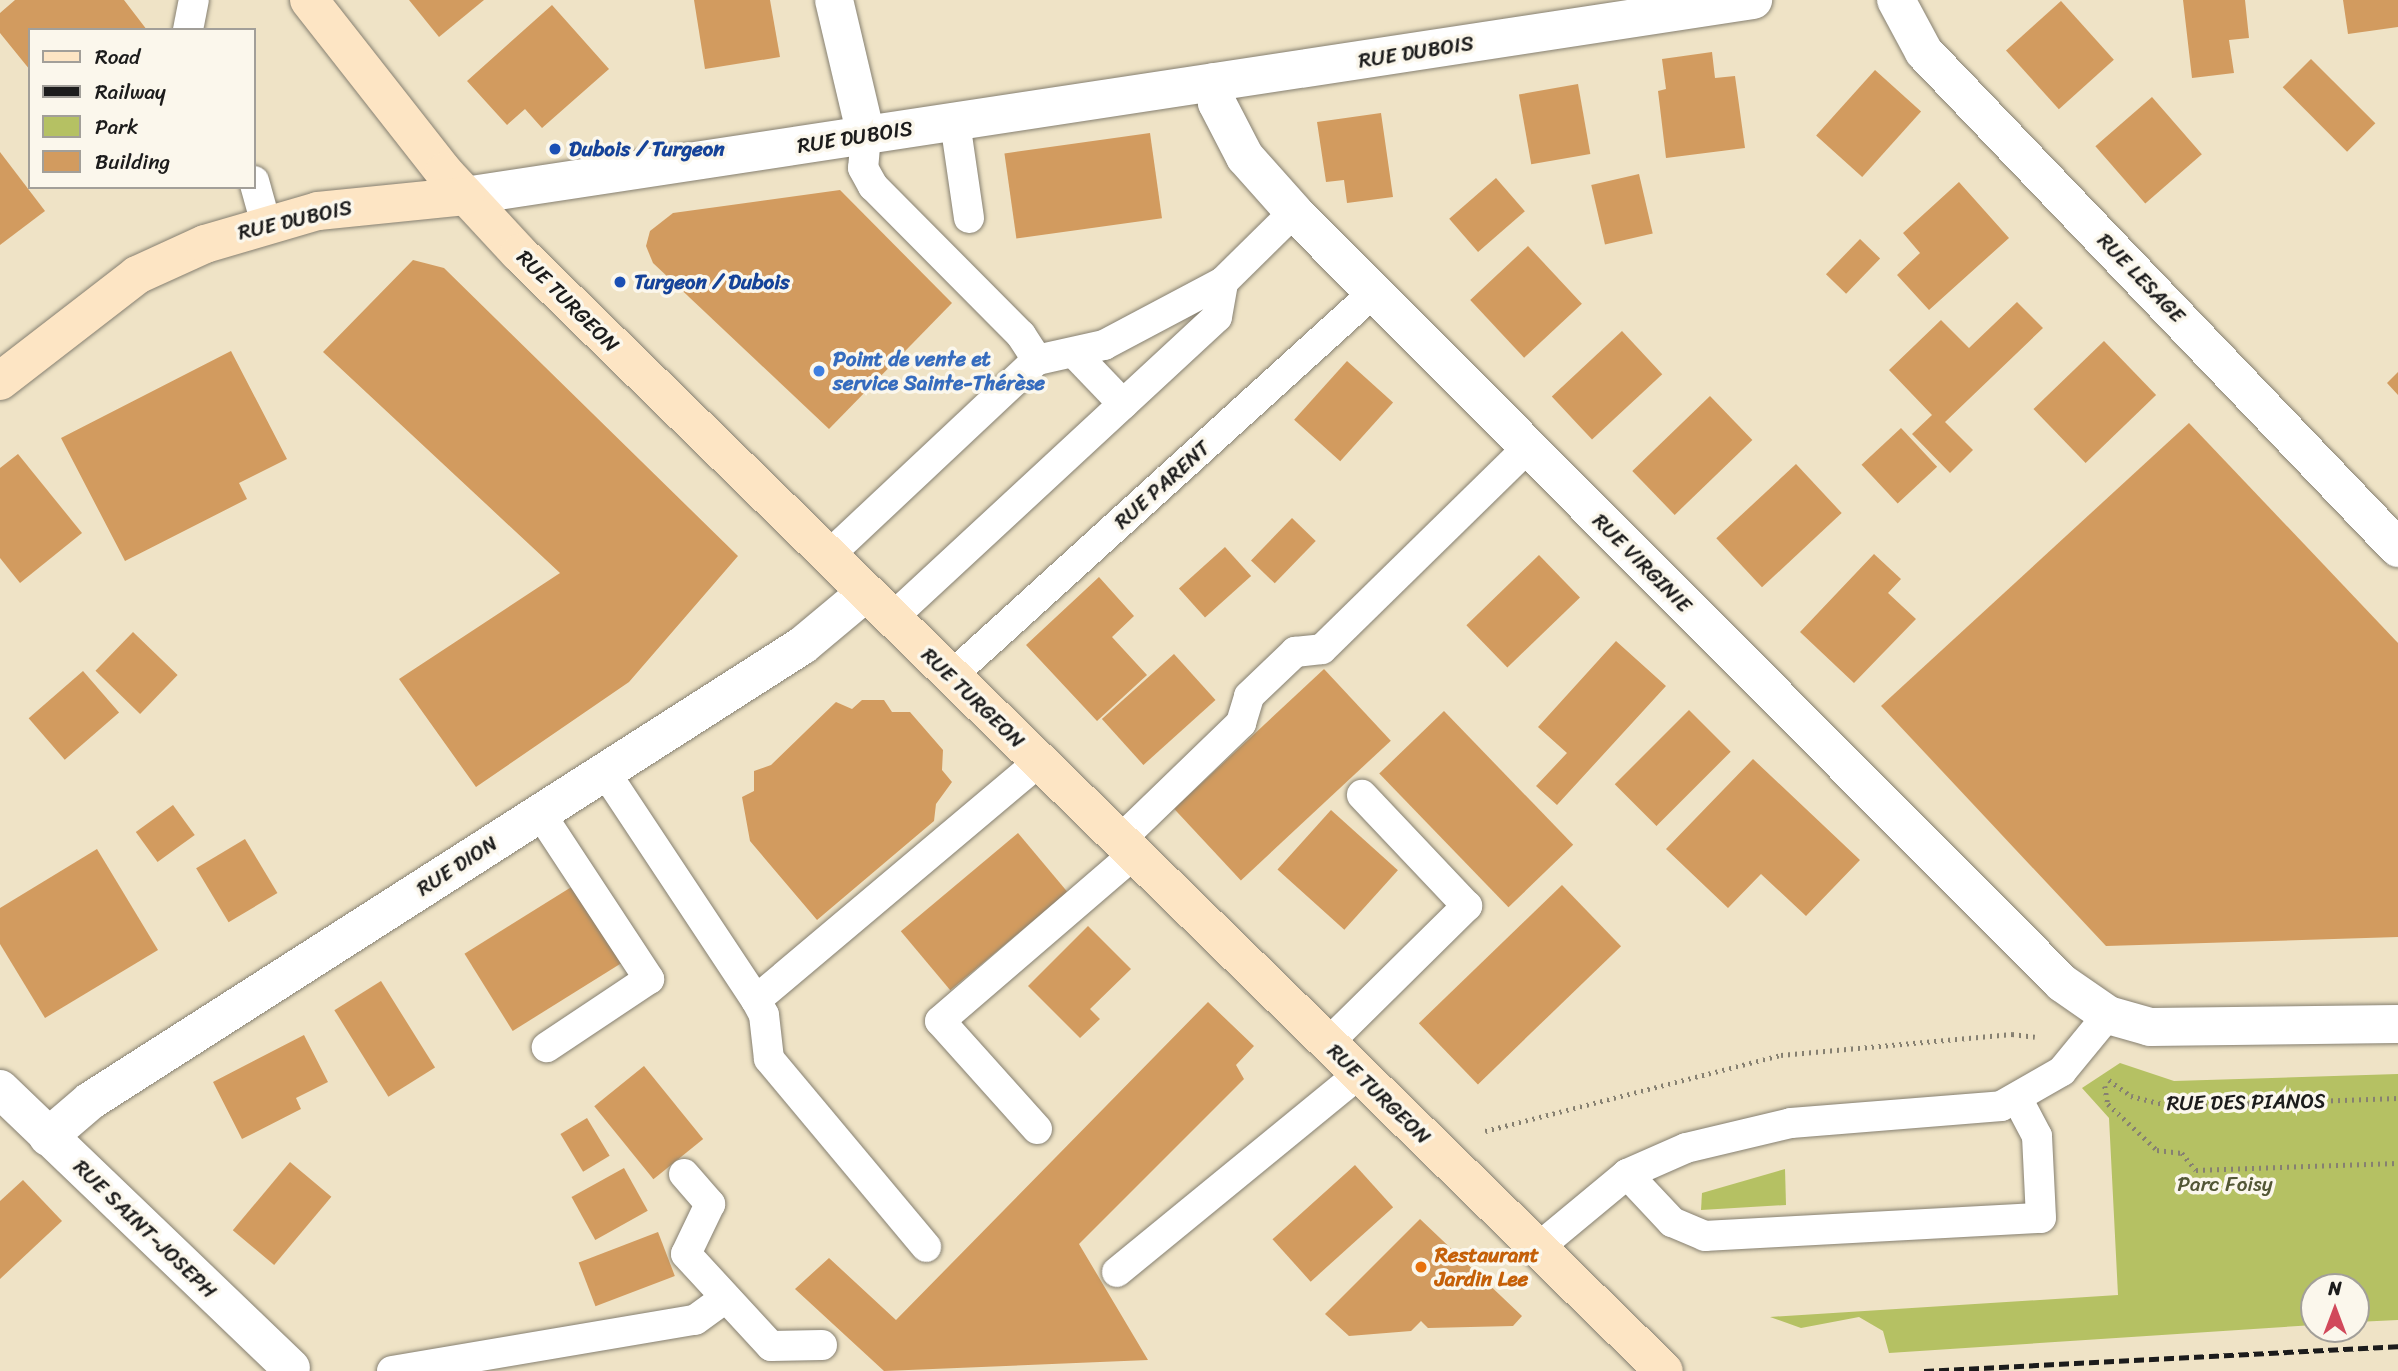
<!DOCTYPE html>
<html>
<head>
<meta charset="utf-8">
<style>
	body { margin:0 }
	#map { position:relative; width:2398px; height:1371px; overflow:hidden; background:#efe3c6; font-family:Sriracha,sans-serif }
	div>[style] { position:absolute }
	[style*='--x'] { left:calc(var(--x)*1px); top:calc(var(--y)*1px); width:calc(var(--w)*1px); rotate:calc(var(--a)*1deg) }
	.green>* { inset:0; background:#b5c163 }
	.building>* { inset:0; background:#d29b5f; transform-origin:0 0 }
	.path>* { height:4.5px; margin-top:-2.25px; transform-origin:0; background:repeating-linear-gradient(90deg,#868071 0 2px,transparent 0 7px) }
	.roads { filter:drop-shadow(0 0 2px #868071) drop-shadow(0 0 2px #868071) }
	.lane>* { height:30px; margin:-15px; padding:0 15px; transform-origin:15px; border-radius:15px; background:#fff }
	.street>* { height:38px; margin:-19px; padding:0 19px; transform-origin:19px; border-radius:19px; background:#fff }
	.secondary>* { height:38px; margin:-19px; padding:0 19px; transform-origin:19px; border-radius:19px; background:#fde5c4 }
	.rail>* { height:5px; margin-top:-2.5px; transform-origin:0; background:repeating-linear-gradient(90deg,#1c1c1c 0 10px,transparent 0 15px) }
	.dots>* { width:19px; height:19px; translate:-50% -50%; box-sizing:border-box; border:4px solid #fbf7ec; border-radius:50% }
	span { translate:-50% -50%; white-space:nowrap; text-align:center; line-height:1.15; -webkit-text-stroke:7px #fbf7ec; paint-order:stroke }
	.street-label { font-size:21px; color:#1c1c1c }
	.transit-label { font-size:21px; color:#164399; font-weight:700 }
	.left { translate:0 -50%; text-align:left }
	.shop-label { font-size:21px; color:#366cbe; font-weight:700 }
	.park-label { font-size:21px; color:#525635 }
	.food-label { font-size:21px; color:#c56008; font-weight:700 }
	.legend { position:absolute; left:28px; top:28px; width:228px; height:161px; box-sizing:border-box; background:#fbf7ec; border:2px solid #a29f99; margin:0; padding:9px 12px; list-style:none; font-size:21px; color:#1c1c1c }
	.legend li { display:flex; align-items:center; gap:14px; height:35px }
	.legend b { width:35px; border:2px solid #a29f99 }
	.north { position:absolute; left:2300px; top:1273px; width:70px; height:70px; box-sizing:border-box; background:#fbf7ec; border:2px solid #a29f99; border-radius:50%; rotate:0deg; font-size:19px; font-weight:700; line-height:28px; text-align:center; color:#1c1c1c }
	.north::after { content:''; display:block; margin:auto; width:24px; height:32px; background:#d1495b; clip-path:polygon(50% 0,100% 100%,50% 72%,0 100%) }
</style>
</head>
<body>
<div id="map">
	<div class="green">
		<div style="clip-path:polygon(2120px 1063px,2174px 1081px,2398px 1074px,2398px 1320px,2356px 1322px,2356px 1287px,2314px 1287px,2314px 1325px,1889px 1353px,1883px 1331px,1859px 1317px,1801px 1328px,1770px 1317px,2118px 1295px,2109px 1118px,2082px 1088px)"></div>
		<div style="clip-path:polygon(1785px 1169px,1786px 1205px,1701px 1210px,1702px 1193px)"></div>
	</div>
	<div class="building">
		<div style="clip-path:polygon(15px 0,124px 0,147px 30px,30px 30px,30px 70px,0 33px,0 13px)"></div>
		<div style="clip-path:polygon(409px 0,484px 0,439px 37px)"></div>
		<div style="clip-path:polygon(694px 0,770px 0,780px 57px,705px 69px)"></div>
		<div style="clip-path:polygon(2183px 0,2245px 0,2249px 38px,2229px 40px,2234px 73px,2192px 78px)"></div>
		<div style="clip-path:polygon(2343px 0,2398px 0,2398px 27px,2348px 34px)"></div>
		<div style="left:2061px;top:1px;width:79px;height:74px;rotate:48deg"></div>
		<div style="clip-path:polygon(552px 5px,609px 69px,542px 128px,525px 109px,507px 125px,467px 81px)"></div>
		<div style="clip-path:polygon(1712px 52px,1715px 78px,1735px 76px,1745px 148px,1666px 158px,1658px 91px,1666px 89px,1662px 59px)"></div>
		<div style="left:2311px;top:59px;width:91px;height:40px;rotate:45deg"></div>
		<div style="left:1875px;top:70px;width:62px;height:88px;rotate:42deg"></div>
		<div style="left:1578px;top:84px;width:71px;height:60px;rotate:80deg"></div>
		<div style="left:2152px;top:97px;width:76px;height:75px;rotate:49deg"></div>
		<div style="clip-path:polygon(1381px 113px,1393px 197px,1347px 203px,1344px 180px,1326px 182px,1317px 122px)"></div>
		<div style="left:1150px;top:133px;width:86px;height:147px;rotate:82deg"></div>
		<div style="clip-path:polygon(0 152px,45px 211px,0 245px)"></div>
		<div style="left:1639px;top:174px;width:61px;height:49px;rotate:77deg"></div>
		<div style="left:1496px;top:178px;width:44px;height:62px;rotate:49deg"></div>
		<div style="clip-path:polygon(1959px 182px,2009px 238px,1929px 310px,1897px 275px,1920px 253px,1903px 233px)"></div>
		<div style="clip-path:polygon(840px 190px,952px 303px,829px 429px,653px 263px,646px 246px,650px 231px,673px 213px)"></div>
		<div style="left:1860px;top:239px;width:28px;height:49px;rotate:44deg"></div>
		<div style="left:1528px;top:246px;width:79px;height:79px;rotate:47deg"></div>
		<div style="clip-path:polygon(413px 260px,444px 268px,738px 556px,629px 682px,476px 787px,399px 679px,560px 573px,323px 352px)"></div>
		<div style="clip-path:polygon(2017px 302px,2043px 328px,1945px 422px,1973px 450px,1950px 473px,1912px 434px,1932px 415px,1889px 370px,1941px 320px,1969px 348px)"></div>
		<div style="left:1622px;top:331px;width:59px;height:96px;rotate:47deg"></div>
		<div style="left:2104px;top:341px;width:75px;height:98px;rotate:46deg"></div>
		<div style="clip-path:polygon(231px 351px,287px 459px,239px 483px,247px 499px,125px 561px,61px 438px)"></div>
		<div style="left:1347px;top:361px;width:62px;height:79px;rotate:42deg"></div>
		<div style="clip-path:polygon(2398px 372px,2398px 395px,2387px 383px)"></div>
		<div style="left:1710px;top:396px;width:61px;height:108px;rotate:46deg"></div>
		<div style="clip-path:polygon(2189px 423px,2398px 643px,2398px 937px,2106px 946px,1881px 706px)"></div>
		<div style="left:1901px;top:428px;width:53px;height:54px;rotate:47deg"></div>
		<div style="clip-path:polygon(18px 454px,82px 533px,20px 583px,0 558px,0 468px)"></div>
		<div style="left:1796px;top:464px;width:67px;height:109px;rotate:47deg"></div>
		<div style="left:1292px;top:518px;width:33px;height:59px;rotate:44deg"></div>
		<div style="left:1225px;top:547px;width:39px;height:62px;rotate:48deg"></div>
		<div style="clip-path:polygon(1874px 554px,1901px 579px,1888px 593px,1916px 619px,1854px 683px,1800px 632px)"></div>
		<div style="left:1539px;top:555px;width:59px;height:101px;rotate:46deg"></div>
		<div style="clip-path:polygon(1099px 577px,1134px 616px,1112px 637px,1147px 675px,1097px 721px,1026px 645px)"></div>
		<div style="left:133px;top:632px;width:62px;height:54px;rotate:44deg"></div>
		<div style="clip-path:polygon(1616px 641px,1666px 686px,1557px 805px,1536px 786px,1567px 753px,1538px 727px)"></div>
		<div style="left:1174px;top:654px;width:62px;height:97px;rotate:48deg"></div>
		<div style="left:1324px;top:669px;width:98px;height:205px;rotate:47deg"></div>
		<div style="left:83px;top:671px;width:55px;height:72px;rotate:49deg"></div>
		<div style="clip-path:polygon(862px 700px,884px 700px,892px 712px,910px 712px,943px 750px,942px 770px,952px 782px,936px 804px,934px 821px,817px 920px,750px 841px,742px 797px,754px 791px,754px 771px,771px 765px,836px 702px,852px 709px)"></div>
		<div style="left:1689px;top:710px;width:59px;height:105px;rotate:45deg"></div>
		<div style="left:1444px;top:711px;width:186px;height:90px;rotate:46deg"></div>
		<div style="clip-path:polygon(1753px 759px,1860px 860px,1806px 916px,1761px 874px,1728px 908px,1666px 849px)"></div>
		<div style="left:173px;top:805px;width:37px;height:46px;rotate:54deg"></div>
		<div style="left:1331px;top:810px;width:90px;height:80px;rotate:42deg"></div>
		<div style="left:1018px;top:833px;width:77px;height:153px;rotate:50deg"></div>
		<div style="left:245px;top:839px;width:63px;height:57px;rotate:59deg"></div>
		<div style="clip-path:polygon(97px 849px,158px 950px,45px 1018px,0 944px,0 908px)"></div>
		<div style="left:1562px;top:885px;width:85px;height:199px;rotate:46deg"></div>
		<div style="left:573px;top:886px;width:91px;height:128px;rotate:58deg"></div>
		<div style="clip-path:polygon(1088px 926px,1131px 969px,1090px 1009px,1100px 1019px,1080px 1038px,1028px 986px)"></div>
		<div style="left:381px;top:981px;width:102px;height:55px;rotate:58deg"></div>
		<div style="clip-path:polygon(1208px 1002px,1254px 1046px,1236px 1065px,1244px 1079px,1079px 1244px,1148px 1360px,884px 1371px,795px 1289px,829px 1258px,896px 1320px)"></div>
		<div style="clip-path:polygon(304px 1035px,328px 1082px,296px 1098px,301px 1109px,242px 1139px,213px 1082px)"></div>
		<div style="left:644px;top:1066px;width:94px;height:64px;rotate:51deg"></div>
		<div style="left:587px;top:1118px;width:44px;height:31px;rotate:59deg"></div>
		<div style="left:290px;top:1162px;width:54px;height:89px;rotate:40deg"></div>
		<div style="left:1355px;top:1165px;width:57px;height:111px;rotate:48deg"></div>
		<div style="left:624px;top:1168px;width:49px;height:60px;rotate:61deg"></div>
		<div style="clip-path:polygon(23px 1180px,62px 1221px,0 1279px,0 1201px)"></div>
		<div style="clip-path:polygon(1420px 1219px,1522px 1316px,1513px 1326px,1428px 1328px,1421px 1321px,1411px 1331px,1349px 1336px,1325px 1314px)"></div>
		<div style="left:658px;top:1232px;width:47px;height:85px;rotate:69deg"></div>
	</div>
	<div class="path">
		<div style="--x:2109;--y:1080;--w:27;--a:36"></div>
		<div style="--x:2131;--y:1096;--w:40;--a:14.4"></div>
		<div style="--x:2170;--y:1106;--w:228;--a:-2"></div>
		<div style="--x:2105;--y:1086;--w:18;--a:81"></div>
		<div style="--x:2108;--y:1104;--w:67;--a:43.2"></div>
		<div style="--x:2157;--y:1150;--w:25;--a:7"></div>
		<div style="--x:2182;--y:1153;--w:22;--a:51"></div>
		<div style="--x:2196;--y:1170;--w:202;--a:-2"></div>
		<div style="--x:1485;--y:1131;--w:306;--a:-14.4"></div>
		<div style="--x:1781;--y:1055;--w:232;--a:-5.2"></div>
		<div style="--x:2012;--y:1034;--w:23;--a:7"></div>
	</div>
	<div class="roads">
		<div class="lane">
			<div style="--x:188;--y:30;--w:31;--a:-79"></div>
			<div style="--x:955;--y:122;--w:97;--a:81.7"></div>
			<div style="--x:866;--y:135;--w:33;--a:95"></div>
			<div style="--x:863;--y:168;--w:21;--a:61"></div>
			<div style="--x:873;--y:186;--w:210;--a:45.2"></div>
			<div style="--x:1021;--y:335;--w:30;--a:57"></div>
			<div style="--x:254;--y:181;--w:45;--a:74.4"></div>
			<div style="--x:1076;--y:355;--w:68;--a:46.2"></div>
			<div style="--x:827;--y:557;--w:288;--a:-43.2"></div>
			<div style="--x:1037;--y:360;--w:69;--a:-12.6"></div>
			<div style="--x:1104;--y:345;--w:135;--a:-27.9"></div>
			<div style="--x:891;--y:619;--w:444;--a:-42.8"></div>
			<div style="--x:1217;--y:317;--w:36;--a:-80"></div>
			<div style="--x:1223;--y:282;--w:100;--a:-44.6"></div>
			<div style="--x:950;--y:677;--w:571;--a:-42.23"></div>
			<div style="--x:605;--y:772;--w:273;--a:56.5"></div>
			<div style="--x:756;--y:1000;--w:17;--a:62"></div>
			<div style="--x:764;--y:1015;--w:44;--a:83.5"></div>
			<div style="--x:769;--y:1059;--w:245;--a:50.1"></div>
			<div style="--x:540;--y:813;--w:199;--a:56.7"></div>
			<div style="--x:649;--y:979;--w:123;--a:146.3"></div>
			<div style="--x:1119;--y:841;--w:170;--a:-44"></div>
			<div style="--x:1241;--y:723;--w:28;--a:-73"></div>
			<div style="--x:1249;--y:696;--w:64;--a:-43.7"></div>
			<div style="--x:1295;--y:652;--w:27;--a:-6"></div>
			<div style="--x:1322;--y:649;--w:287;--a:-44.4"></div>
			<div style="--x:756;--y:1000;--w:370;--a:-40.1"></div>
			<div style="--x:1327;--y:1044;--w:197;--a:-44.6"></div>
			<div style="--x:1467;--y:906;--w:153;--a:-133.4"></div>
			<div style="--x:1037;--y:1129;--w:145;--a:-131.9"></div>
			<div style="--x:940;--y:1021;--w:255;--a:-40.7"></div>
			<div style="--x:684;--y:1174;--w:40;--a:49"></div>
			<div style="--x:710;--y:1204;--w:55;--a:115.6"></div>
			<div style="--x:686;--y:1254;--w:125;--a:47.3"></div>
			<div style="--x:771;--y:1346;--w:51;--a:-1.1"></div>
			<div style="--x:1627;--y:1174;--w:64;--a:-23.8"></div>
			<div style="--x:1686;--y:1148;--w:108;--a:-13.4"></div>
			<div style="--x:1791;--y:1123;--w:211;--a:-4.6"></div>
			<div style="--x:2001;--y:1106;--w:70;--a:-29.8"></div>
			<div style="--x:2062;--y:1071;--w:72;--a:-50.6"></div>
			<div style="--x:1539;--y:1247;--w:114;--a:-39.7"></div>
			<div style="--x:1627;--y:1174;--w:66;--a:46.8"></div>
			<div style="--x:1672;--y:1222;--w:36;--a:23"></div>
			<div style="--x:1705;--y:1236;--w:336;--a:-3.1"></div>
			<div style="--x:2041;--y:1218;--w:82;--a:-92.8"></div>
			<div style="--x:2037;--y:1136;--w:43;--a:-117.8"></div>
			<div style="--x:1117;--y:1272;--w:313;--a:-39.3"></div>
			<div style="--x:392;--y:1371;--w:307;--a:-9.6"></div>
			<div style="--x:695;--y:1320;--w:37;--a:-36"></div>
		</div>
		<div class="street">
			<div style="--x:834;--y:0;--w:139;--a:76.7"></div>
			<div style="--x:1896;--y:0;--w:59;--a:61.7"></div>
			<div style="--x:1924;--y:52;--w:686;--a:46.3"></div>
			<div style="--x:1214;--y:82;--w:21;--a:82"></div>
			<div style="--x:1217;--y:103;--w:61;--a:62.6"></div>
			<div style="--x:1245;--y:157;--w:74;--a:48.3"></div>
			<div style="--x:1294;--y:212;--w:1088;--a:45.11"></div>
			<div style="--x:2062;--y:983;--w:56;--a:34.8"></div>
			<div style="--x:2108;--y:1015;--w:44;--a:15.9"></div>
			<div style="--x:2150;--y:1027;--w:248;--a:-0.7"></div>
			<div style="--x:465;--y:196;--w:1303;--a:-8.65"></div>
			<div style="--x:0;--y:1089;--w:403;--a:43.8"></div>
			<div style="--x:48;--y:1137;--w:55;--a:-40.6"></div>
			<div style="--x:90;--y:1101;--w:846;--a:-32.6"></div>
			<div style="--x:803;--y:645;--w:80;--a:-39.9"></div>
		</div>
		<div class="secondary">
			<div style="--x:309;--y:0;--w:219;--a:51.9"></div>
			<div style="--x:444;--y:172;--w:110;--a:47.2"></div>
			<div style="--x:519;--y:253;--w:1600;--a:44.32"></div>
			<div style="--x:0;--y:381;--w:173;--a:-37.7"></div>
			<div style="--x:137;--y:275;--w:75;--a:-24.5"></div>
			<div style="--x:205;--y:244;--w:118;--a:-16.3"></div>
			<div style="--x:318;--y:211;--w:148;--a:-5.8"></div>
		</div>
	</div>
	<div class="rail">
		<div style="--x:1924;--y:1371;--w:475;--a:-3"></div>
	</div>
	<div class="dots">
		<div style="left:555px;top:149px;background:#1a4fb4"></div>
		<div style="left:620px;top:282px;background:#1a4fb4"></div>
		<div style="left:819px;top:371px;background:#3f7fe0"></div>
		<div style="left:1421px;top:1267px;background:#e8710a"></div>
	</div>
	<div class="street-label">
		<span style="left:1416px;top:52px;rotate:-9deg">RUE DUBOIS</span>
		<span style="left:855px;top:137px;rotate:-9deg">RUE DUBOIS</span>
		<span style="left:295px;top:220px;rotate:-13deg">RUE DUBOIS</span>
		<span style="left:2141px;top:278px;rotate:46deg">RUE LESAGE</span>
		<span style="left:568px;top:301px;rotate:45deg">RUE TURGEON</span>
		<span style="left:1162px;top:485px;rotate:-42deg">RUE PARENT</span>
		<span style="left:1642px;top:563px;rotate:45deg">RUE VIRGINIE</span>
		<span style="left:973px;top:698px;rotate:44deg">RUE TURGEON</span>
		<span style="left:457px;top:866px;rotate:-33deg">RUE DION</span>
		<span style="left:1379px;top:1094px;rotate:44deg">RUE TURGEON</span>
		<span style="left:2246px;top:1102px;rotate:-1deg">RUE DES PIANOS</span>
		<span style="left:145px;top:1229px;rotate:44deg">RUE SAINT-JOSEPH</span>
	</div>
	<div class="transit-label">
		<span class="left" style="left:569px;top:149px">Dubois / Turgeon</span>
		<span class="left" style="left:634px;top:282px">Turgeon / Dubois</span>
	</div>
	<div class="shop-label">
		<span class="left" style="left:833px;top:371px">Point de vente et<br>service Sainte-Thérèse</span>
	</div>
	<div class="park-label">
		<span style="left:2225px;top:1184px">Parc Foisy</span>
	</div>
	<div class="food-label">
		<span class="left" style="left:1435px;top:1267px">Restaurant<br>Jardin Lee</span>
	</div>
	<ul class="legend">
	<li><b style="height:9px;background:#fde5c4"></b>Road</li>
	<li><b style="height:9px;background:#1c1c1c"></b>Railway</li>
	<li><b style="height:19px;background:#b5c163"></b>Park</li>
	<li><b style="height:19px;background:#d29b5f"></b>Building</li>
	</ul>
	<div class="north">N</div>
</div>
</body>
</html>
